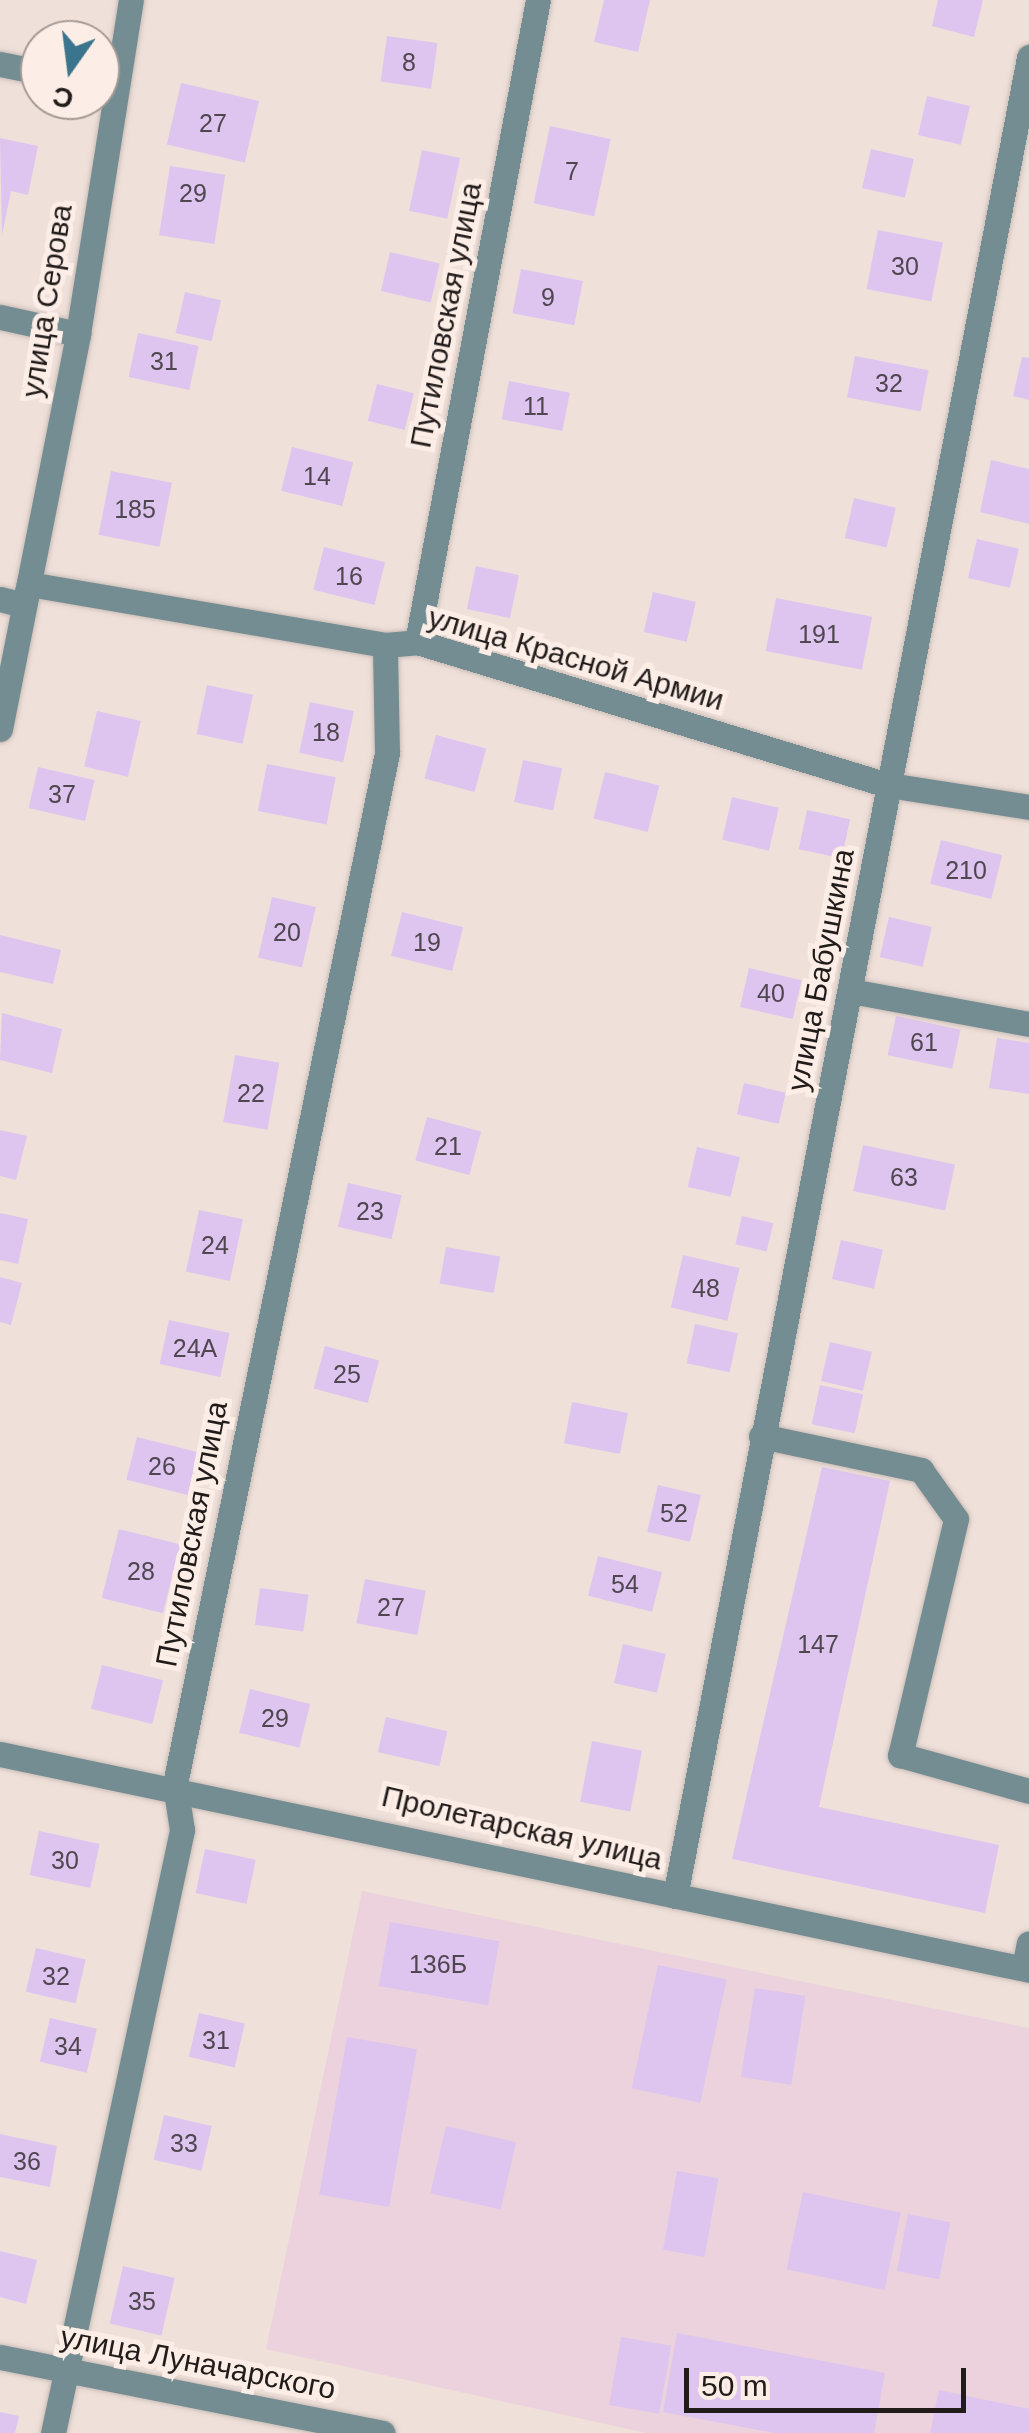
<!DOCTYPE html>
<html>
<head>
<meta charset="utf-8">
<style>
	body { margin:0 }
	#map { position:relative; width:1029px; height:2433px; overflow:hidden; background:#efe0da; font-family:Arial,sans-serif }
	div>[style] { position:absolute }
	[style*='--x'] { left:calc(var(--x)*1px); top:calc(var(--y)*1px); width:calc(var(--w)*1px); rotate:calc(var(--a)*1deg) }
	.commercial>* { inset:0; background:#ebd2dc }
	.building>* { inset:0; background:#ddc5ef; transform-origin:0 0 }
	.roads { filter:drop-shadow(0 0 2px #cabdb7) drop-shadow(0 0 2px #cabdb7) }
	.minor>* { height:25px; margin:-12.5px; padding:0 12.5px; transform-origin:12.5px; border-radius:12.5px; background:#748d92 }
	span { translate:-50% -50%; white-space:nowrap; text-align:center; line-height:1.15; -webkit-text-stroke:10px #fcede7; paint-order:stroke }
	.number-label { font-size:25px; color:#50464f }
	.number-label span { -webkit-text-stroke-width:0 }
	.street-label { font-size:30px; color:#211c1a }
	.north { position:absolute; left:20px; top:20px; width:100px; height:100px; box-sizing:border-box; background:#fcede7; border:2px solid #a49995; border-radius:50%; rotate:194deg; font-size:28px; font-weight:700; line-height:40px; text-align:center; color:#211c1a }
	.north::after { content:''; display:block; margin:auto; width:35px; height:45px; background:#3a758d; clip-path:polygon(50% 0,100% 100%,50% 72%,0 100%) }
	.scale { position:absolute; left:684px; top:2368px; width:282px; height:45px; box-sizing:border-box; border:5px solid #211c1a; border-top:0; padding-left:12px; font-size:30px; line-height:35px; white-space:nowrap; color:#211c1a; -webkit-text-stroke:8px #fcede7; paint-order:stroke }
</style>
</head>
<body>
<div id="map">
	<div class="commercial">
		<div style="clip-path:polygon(362px 1891px,1029px 2028px,1029px 2433px,646px 2433px,266px 2349px)"></div>
	</div>
	<div class="building">
		<div style="clip-path:polygon(604px 0,650px 0,638px 52px,594px 42px)"></div>
		<div style="clip-path:polygon(938px 0,983px 0,974px 37px,932px 26px)"></div>
		<div style="left:387px;top:36px;width:51px;height:46px;rotate:8deg"></div>
		<div style="left:181px;top:83px;width:80px;height:63px;rotate:13deg"></div>
		<div style="left:927px;top:96px;width:44px;height:40px;rotate:13deg"></div>
		<div style="left:550px;top:126px;width:62px;height:79px;rotate:12deg"></div>
		<div style="clip-path:polygon(0 138px,38px 146px,28px 195px,11px 191px,2px 235px)"></div>
		<div style="left:871px;top:149px;width:44px;height:40px;rotate:13deg"></div>
		<div style="left:422px;top:150px;width:39px;height:62px;rotate:12deg"></div>
		<div style="left:170px;top:166px;width:56px;height:70px;rotate:9deg"></div>
		<div style="left:878px;top:230px;width:66px;height:60px;rotate:11deg"></div>
		<div style="left:390px;top:252px;width:51px;height:40px;rotate:13deg"></div>
		<div style="left:521px;top:269px;width:63px;height:45px;rotate:11deg"></div>
		<div style="left:185px;top:292px;width:37px;height:42px;rotate:13deg"></div>
		<div style="left:138px;top:333px;width:62px;height:45px;rotate:12deg"></div>
		<div style="left:855px;top:356px;width:75px;height:42px;rotate:11deg"></div>
		<div style="clip-path:polygon(1022px 357px,1029px 358px,1029px 400px,1013px 396px)"></div>
		<div style="left:509px;top:381px;width:62px;height:39px;rotate:11deg"></div>
		<div style="left:377px;top:384px;width:38px;height:38px;rotate:14deg"></div>
		<div style="left:292px;top:447px;width:63px;height:45px;rotate:14deg"></div>
		<div style="clip-path:polygon(991px 460px,1029px 469px,1029px 524px,980px 512px)"></div>
		<div style="left:111px;top:471px;width:62px;height:65px;rotate:11deg"></div>
		<div style="left:854px;top:498px;width:43px;height:41px;rotate:13deg"></div>
		<div style="left:977px;top:539px;width:43px;height:40px;rotate:13deg"></div>
		<div style="left:324px;top:547px;width:63px;height:44px;rotate:14deg"></div>
		<div style="left:476px;top:566px;width:44px;height:44px;rotate:12deg"></div>
		<div style="left:653px;top:592px;width:44px;height:41px;rotate:13deg"></div>
		<div style="left:776px;top:598px;width:98px;height:54px;rotate:11deg"></div>
		<div style="left:207px;top:685px;width:47px;height:50px;rotate:12deg"></div>
		<div style="left:310px;top:702px;width:45px;height:52px;rotate:12deg"></div>
		<div style="left:97px;top:711px;width:45px;height:57px;rotate:13deg"></div>
		<div style="left:436px;top:735px;width:52px;height:45px;rotate:15deg"></div>
		<div style="left:523px;top:760px;width:40px;height:43px;rotate:12deg"></div>
		<div style="left:267px;top:764px;width:70px;height:48px;rotate:11deg"></div>
		<div style="left:38px;top:767px;width:58px;height:42px;rotate:13deg"></div>
		<div style="left:605px;top:772px;width:56px;height:48px;rotate:14deg"></div>
		<div style="left:732px;top:797px;width:48px;height:44px;rotate:13deg"></div>
		<div style="left:807px;top:810px;width:44px;height:40px;rotate:12deg"></div>
		<div style="left:941px;top:840px;width:63px;height:45px;rotate:14deg"></div>
		<div style="left:272px;top:897px;width:45px;height:62px;rotate:13deg"></div>
		<div style="left:402px;top:912px;width:63px;height:45px;rotate:14deg"></div>
		<div style="left:889px;top:917px;width:44px;height:41px;rotate:13deg"></div>
		<div style="clip-path:polygon(0 935px,61px 950px,53px 984px,0 972px)"></div>
		<div style="left:749px;top:968px;width:54px;height:40px;rotate:13deg"></div>
		<div style="clip-path:polygon(2px 1013px,62px 1029px,52px 1073px,0 1060px)"></div>
		<div style="left:896px;top:1016px;width:66px;height:40px;rotate:12deg"></div>
		<div style="clip-path:polygon(997px 1038px,1029px 1043px,1029px 1094px,989px 1088px)"></div>
		<div style="left:235px;top:1055px;width:45px;height:68px;rotate:10deg"></div>
		<div style="left:744px;top:1083px;width:43px;height:32px;rotate:13deg"></div>
		<div style="left:427px;top:1117px;width:56px;height:45px;rotate:15deg"></div>
		<div style="clip-path:polygon(0 1130px,27px 1136px,16px 1180px,0 1176px)"></div>
		<div style="left:863px;top:1145px;width:94px;height:47px;rotate:12deg"></div>
		<div style="left:697px;top:1147px;width:44px;height:41px;rotate:13deg"></div>
		<div style="left:348px;top:1183px;width:55px;height:45px;rotate:13deg"></div>
		<div style="left:199px;top:1210px;width:45px;height:63px;rotate:12deg"></div>
		<div style="clip-path:polygon(0 1213px,28px 1219px,18px 1264px,0 1260px)"></div>
		<div style="left:742px;top:1216px;width:32px;height:29px;rotate:13deg"></div>
		<div style="left:841px;top:1240px;width:43px;height:40px;rotate:13deg"></div>
		<div style="left:446px;top:1247px;width:55px;height:37px;rotate:10deg"></div>
		<div style="left:683px;top:1255px;width:58px;height:54px;rotate:13deg"></div>
		<div style="clip-path:polygon(0 1277px,22px 1283px,11px 1325px,0 1322px)"></div>
		<div style="left:169px;top:1320px;width:62px;height:45px;rotate:12deg"></div>
		<div style="left:695px;top:1324px;width:44px;height:40px;rotate:12deg"></div>
		<div style="left:830px;top:1342px;width:43px;height:40px;rotate:13deg"></div>
		<div style="left:325px;top:1346px;width:56px;height:44px;rotate:15deg"></div>
		<div style="left:820px;top:1385px;width:44px;height:40px;rotate:12deg"></div>
		<div style="left:572px;top:1402px;width:57px;height:42px;rotate:11deg"></div>
		<div style="left:137px;top:1437px;width:63px;height:44px;rotate:14deg"></div>
		<div style="clip-path:polygon(822px 1467px,890px 1481px,819px 1807px,999px 1845px,985px 1913px,732px 1859px)"></div>
		<div style="left:658px;top:1485px;width:44px;height:48px;rotate:13deg"></div>
		<div style="left:119px;top:1529px;width:63px;height:71px;rotate:14deg"></div>
		<div style="left:598px;top:1556px;width:66px;height:41px;rotate:14deg"></div>
		<div style="left:365px;top:1579px;width:62px;height:45px;rotate:11deg"></div>
		<div style="left:260px;top:1588px;width:49px;height:37px;rotate:8deg"></div>
		<div style="left:623px;top:1644px;width:44px;height:40px;rotate:13deg"></div>
		<div style="left:102px;top:1665px;width:63px;height:45px;rotate:14deg"></div>
		<div style="left:250px;top:1689px;width:62px;height:45px;rotate:14deg"></div>
		<div style="left:386px;top:1717px;width:63px;height:36px;rotate:13deg"></div>
		<div style="left:592px;top:1741px;width:51px;height:62px;rotate:11deg"></div>
		<div style="left:39px;top:1831px;width:62px;height:45px;rotate:12deg"></div>
		<div style="left:205px;top:1849px;width:52px;height:45px;rotate:12deg"></div>
		<div style="left:390px;top:1922px;width:111px;height:65px;rotate:10deg"></div>
		<div style="left:36px;top:1948px;width:51px;height:45px;rotate:13deg"></div>
		<div style="left:658px;top:1965px;width:70px;height:126px;rotate:12deg"></div>
		<div style="left:755px;top:1988px;width:51px;height:90px;rotate:9deg"></div>
		<div style="left:199px;top:2013px;width:47px;height:45px;rotate:13deg"></div>
		<div style="left:50px;top:2018px;width:48px;height:45px;rotate:13deg"></div>
		<div style="left:347px;top:2037px;width:71px;height:160px;rotate:10deg"></div>
		<div style="left:164px;top:2115px;width:49px;height:46px;rotate:13deg"></div>
		<div style="left:446px;top:2126px;width:72px;height:69px;rotate:13deg"></div>
		<div style="clip-path:polygon(0 2134px,57px 2146px,50px 2187px,0 2177px)"></div>
		<div style="left:677px;top:2171px;width:42px;height:80px;rotate:10deg"></div>
		<div style="left:803px;top:2192px;width:100px;height:79px;rotate:12deg"></div>
		<div style="left:908px;top:2214px;width:43px;height:58px;rotate:11deg"></div>
		<div style="clip-path:polygon(0 2251px,37px 2260px,26px 2304px,0 2297px)"></div>
		<div style="left:123px;top:2266px;width:53px;height:59px;rotate:13deg"></div>
		<div style="clip-path:polygon(677px 2333px,885px 2373px,874px 2433px,775px 2433px,663px 2412px)"></div>
		<div style="left:621px;top:2337px;width:51px;height:69px;rotate:10deg"></div>
		<div style="clip-path:polygon(939px 2390px,1029px 2409px,1029px 2433px,930px 2433px)"></div>
		<div style="clip-path:polygon(0 2412px,19px 2416px,15px 2433px,0 2433px)"></div>
	</div>
	<div class="roads">
		<div class="minor">
			<div style="--x:0;--y:64;--w:41;--a:11.3"></div>
			<div style="--x:0;--y:317;--w:80;--a:12.3"></div>
			<div style="--x:0;--y:599;--w:25;--a:14"></div>
			<div style="--x:24;--y:605;--w:22;--a:-77"></div>
			<div style="--x:29;--y:584;--w:361;--a:9.7"></div>
			<div style="--x:385;--y:645;--w:32;--a:-5"></div>
			<div style="--x:417;--y:642;--w:493;--a:16.9"></div>
			<div style="--x:889;--y:785;--w:142;--a:8.9"></div>
			<div style="--x:417;--y:642;--w:653;--a:-79.33"></div>
			<div style="--x:0;--y:729;--w:403;--a:-78.8"></div>
			<div style="--x:78;--y:334;--w:338;--a:-81"></div>
			<div style="--x:851;--y:991;--w:181;--a:10.5"></div>
			<div style="--x:761;--y:1436;--w:164;--a:12"></div>
			<div style="--x:921;--y:1470;--w:60;--a:54.5"></div>
			<div style="--x:956;--y:1519;--w:243;--a:103.3"></div>
			<div style="--x:900;--y:1755;--w:134;--a:15.6"></div>
			<div style="--x:0;--y:1754;--w:1051;--a:11.85"></div>
			<div style="--x:675;--y:1896;--w:1873;--a:-79.1"></div>
			<div style="--x:1024;--y:1968;--w:25;--a:-79"></div>
			<div style="--x:0;--y:2357;--w:390;--a:11.2"></div>
			<div style="--x:53;--y:2433;--w:617;--a:-77.92"></div>
			<div style="--x:182;--y:1830;--w:47;--a:-98.7"></div>
			<div style="--x:175;--y:1784;--w:1053;--a:-78.38"></div>
			<div style="--x:387;--y:753;--w:108;--a:-91.1"></div>
		</div>
	</div>
	<div class="number-label">
		<span style="left:409px;top:62px">8</span>
		<span style="left:213px;top:123px">27</span>
		<span style="left:572px;top:171px">7</span>
		<span style="left:193px;top:193px">29</span>
		<span style="left:905px;top:266px">30</span>
		<span style="left:548px;top:297px">9</span>
		<span style="left:164px;top:361px">31</span>
		<span style="left:889px;top:383px">32</span>
		<span style="left:536px;top:406px">11</span>
		<span style="left:317px;top:476px">14</span>
		<span style="left:135px;top:509px">185</span>
		<span style="left:349px;top:576px">16</span>
		<span style="left:819px;top:634px">191</span>
		<span style="left:326px;top:732px">18</span>
		<span style="left:62px;top:794px">37</span>
		<span style="left:966px;top:870px">210</span>
		<span style="left:287px;top:932px">20</span>
		<span style="left:427px;top:942px">19</span>
		<span style="left:771px;top:993px">40</span>
		<span style="left:924px;top:1042px">61</span>
		<span style="left:251px;top:1093px">22</span>
		<span style="left:448px;top:1146px">21</span>
		<span style="left:904px;top:1177px">63</span>
		<span style="left:370px;top:1211px">23</span>
		<span style="left:215px;top:1245px">24</span>
		<span style="left:706px;top:1288px">48</span>
		<span style="left:195px;top:1348px">24А</span>
		<span style="left:347px;top:1374px">25</span>
		<span style="left:162px;top:1466px">26</span>
		<span style="left:674px;top:1513px">52</span>
		<span style="left:141px;top:1571px">28</span>
		<span style="left:625px;top:1584px">54</span>
		<span style="left:391px;top:1607px">27</span>
		<span style="left:818px;top:1644px">147</span>
		<span style="left:275px;top:1718px">29</span>
		<span style="left:65px;top:1860px">30</span>
		<span style="left:438px;top:1964px">136Б</span>
		<span style="left:56px;top:1976px">32</span>
		<span style="left:216px;top:2040px">31</span>
		<span style="left:68px;top:2046px">34</span>
		<span style="left:184px;top:2143px">33</span>
		<span style="left:27px;top:2161px">36</span>
		<span style="left:142px;top:2301px">35</span>
	</div>
	<div class="street-label">
		<span style="left:47px;top:301px;rotate:-81deg">улица Серова</span>
		<span style="left:446px;top:315px;rotate:-79deg">Путиловская улица</span>
		<span style="left:576px;top:659px;rotate:16deg">улица Красной Армии</span>
		<span style="left:821px;top:970px;rotate:-79deg">улица Бабушкина</span>
		<span style="left:192px;top:1534px;rotate:-79deg">Путиловская улица</span>
		<span style="left:522px;top:1828px;rotate:13deg">Пролетарская улица</span>
		<span style="left:198px;top:2363px;rotate:11deg">улица Луначарского</span>
	</div>
	<div class="north">С</div>
	<div class="scale">50 m</div>
</div>
</body>
</html>
